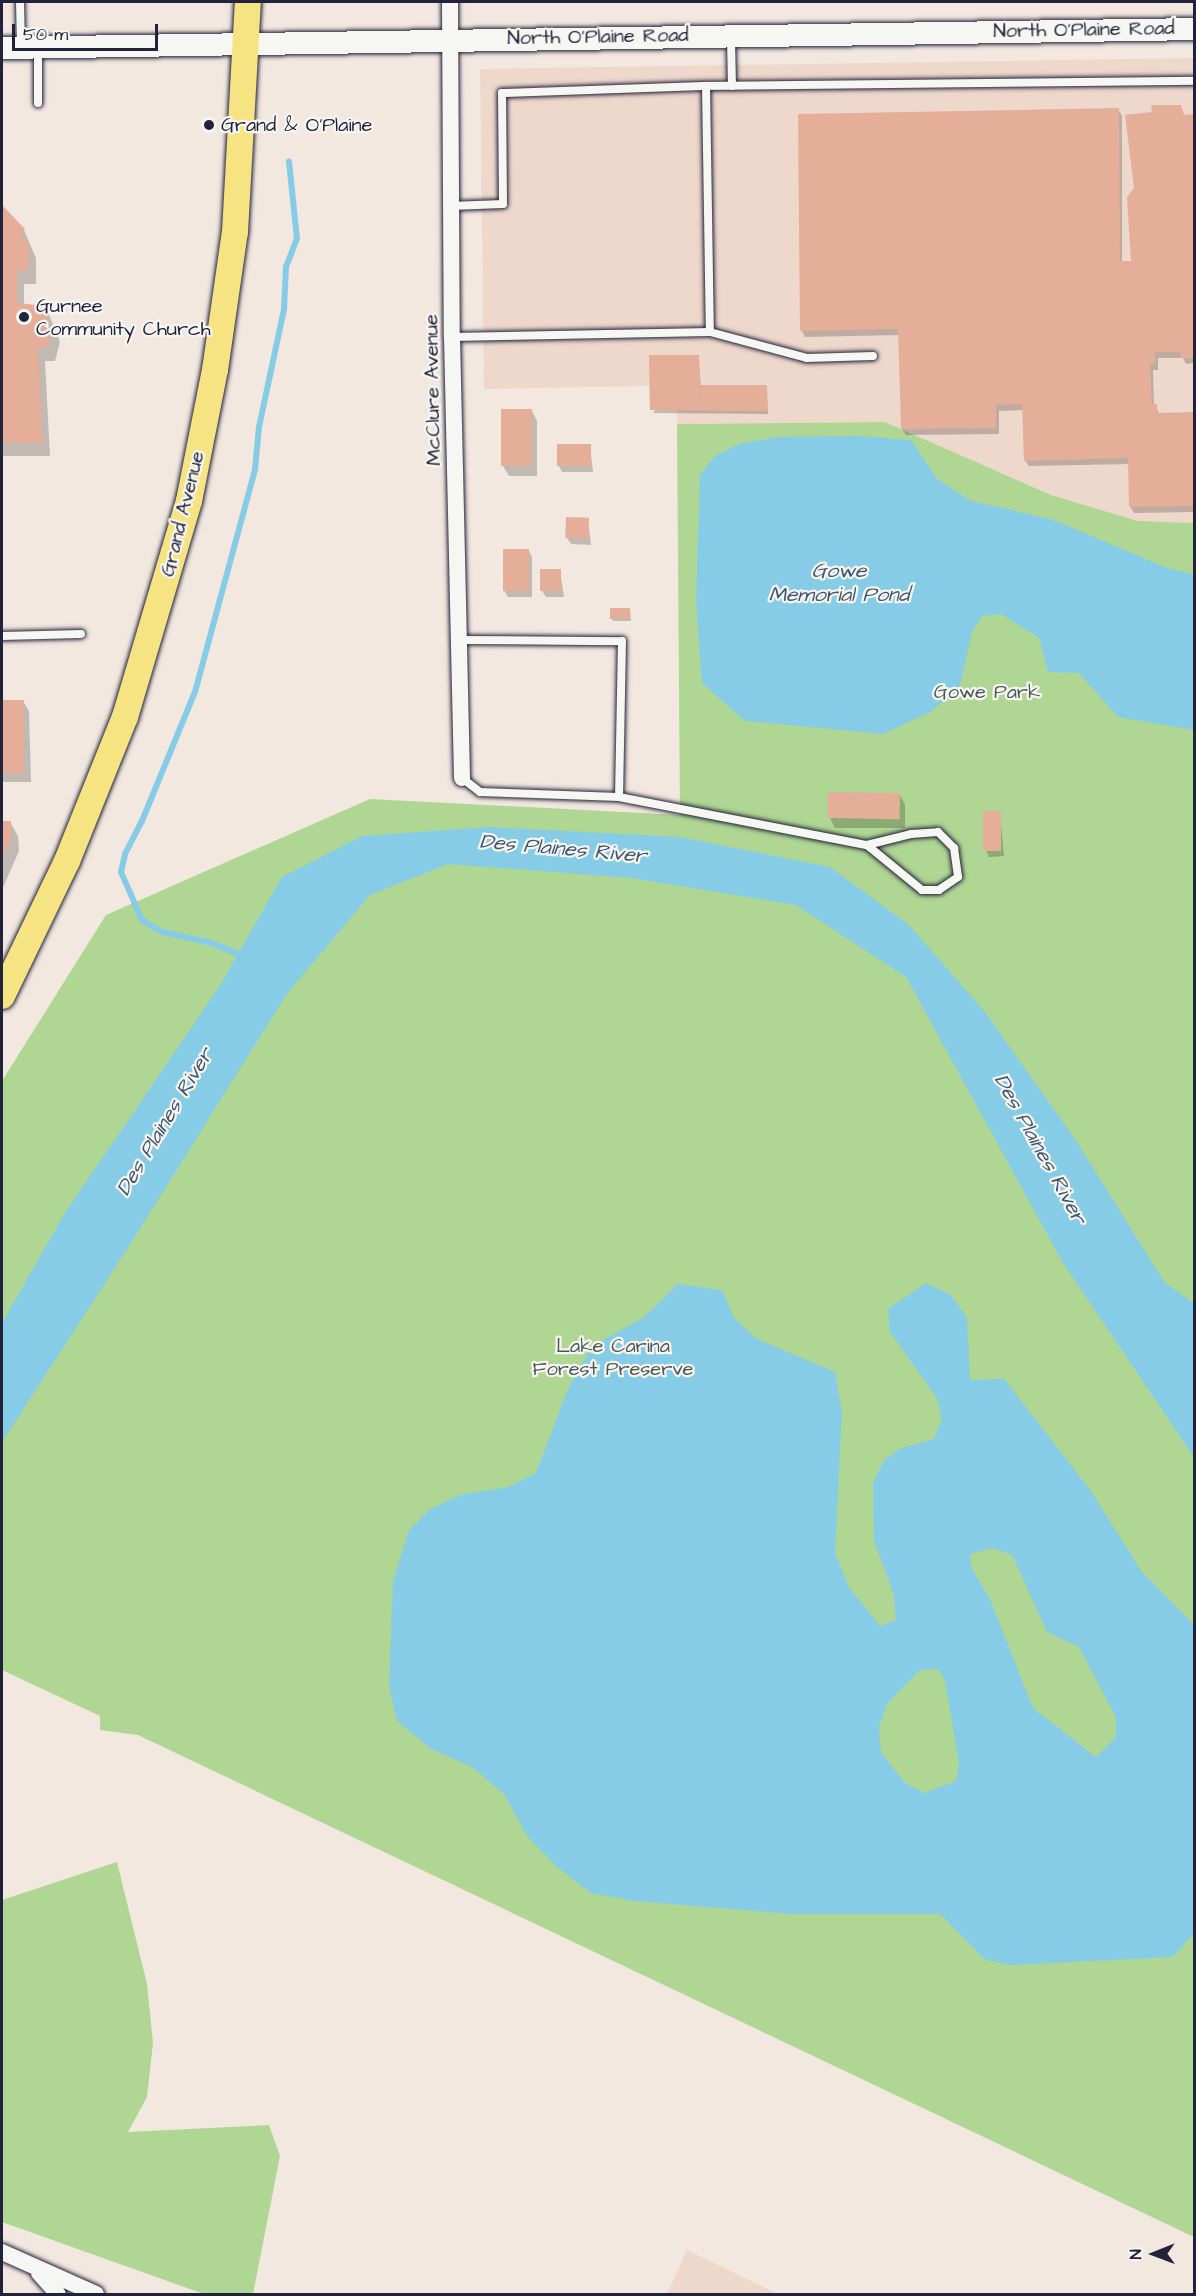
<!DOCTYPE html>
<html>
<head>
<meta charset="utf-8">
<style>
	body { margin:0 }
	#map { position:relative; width:1196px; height:2296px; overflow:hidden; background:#f2e8e0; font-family:"Architects Daughter",sans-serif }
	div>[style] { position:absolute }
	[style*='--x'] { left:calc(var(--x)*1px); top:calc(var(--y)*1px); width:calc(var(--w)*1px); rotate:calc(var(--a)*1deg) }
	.built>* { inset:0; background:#eed7cb }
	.green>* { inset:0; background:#afd692 }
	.water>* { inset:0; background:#86cce7 }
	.shadow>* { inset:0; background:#0003 }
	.stream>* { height:6px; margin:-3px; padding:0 3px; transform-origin:3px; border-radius:3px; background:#86cce7 }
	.building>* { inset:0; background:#e4ae99; transform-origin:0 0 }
	.roads { filter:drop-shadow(0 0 2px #22223b) drop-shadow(0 0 2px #22223b) }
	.lane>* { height:8px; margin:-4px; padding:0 4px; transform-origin:4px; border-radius:4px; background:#f6f6f2 }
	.street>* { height:16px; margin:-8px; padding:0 8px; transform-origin:8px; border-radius:8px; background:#f6f6f2 }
	.secondary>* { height:22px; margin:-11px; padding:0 11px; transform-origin:11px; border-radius:11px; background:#f6f6f2 }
	.primary>* { height:26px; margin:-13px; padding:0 13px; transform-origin:13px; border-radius:13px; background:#f6e381 }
	.dots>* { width:16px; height:16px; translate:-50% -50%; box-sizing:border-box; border:3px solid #f6f6f2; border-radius:50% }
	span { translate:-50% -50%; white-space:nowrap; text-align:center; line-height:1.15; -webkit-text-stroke:4.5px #f6f6f2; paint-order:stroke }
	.street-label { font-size:20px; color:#22223b }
	.poi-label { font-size:20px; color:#22223b }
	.left { translate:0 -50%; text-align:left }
	.park-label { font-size:20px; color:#4c5855 }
	.water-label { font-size:21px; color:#40556f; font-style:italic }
	.frame { position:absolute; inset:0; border:3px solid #22223b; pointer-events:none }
	.north { position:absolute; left:1124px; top:2224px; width:60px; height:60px; -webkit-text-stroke:4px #f6f6f2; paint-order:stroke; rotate:269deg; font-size:16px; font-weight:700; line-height:24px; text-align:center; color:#22223b }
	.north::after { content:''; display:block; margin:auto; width:21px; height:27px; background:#22223b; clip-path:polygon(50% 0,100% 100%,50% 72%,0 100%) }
	.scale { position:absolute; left:12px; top:24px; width:146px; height:27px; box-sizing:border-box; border:3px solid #22223b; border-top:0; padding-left:8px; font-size:18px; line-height:21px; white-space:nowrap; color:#22223b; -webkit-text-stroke:4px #f6f6f2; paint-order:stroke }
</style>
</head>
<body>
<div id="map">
	<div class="built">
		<div style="clip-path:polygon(1194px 58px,1194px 523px,1138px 521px,1051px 495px,885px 422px,677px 424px,677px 410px,650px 410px,649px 386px,484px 389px,480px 69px)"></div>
		<div style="clip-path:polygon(687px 2250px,778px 2294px,667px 2294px)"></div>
	</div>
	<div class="green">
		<div style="clip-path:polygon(885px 422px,1051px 495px,1138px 521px,1194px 523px,1194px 2237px,138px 1735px,100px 1730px,100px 1716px,2px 1670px,2px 1081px,106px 915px,370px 799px,680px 815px,677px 424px)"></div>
		<div style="clip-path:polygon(117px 1862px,147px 1984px,153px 2043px,147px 2097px,128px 2132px,269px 2125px,280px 2156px,253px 2294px,204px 2294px,2px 2222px,2px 1900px)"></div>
	</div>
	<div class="water">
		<div style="clip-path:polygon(857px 436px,911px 440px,937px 479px,971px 501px,1051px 519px,1165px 567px,1194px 575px,1194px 730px,1118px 717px,1079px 673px,1048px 672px,1039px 638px,1001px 614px,982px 616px,972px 632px,960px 686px,932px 711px,883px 734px,745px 721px,702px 683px,696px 600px,700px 475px,715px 456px,739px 444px,778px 437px)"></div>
		<div style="clip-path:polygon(488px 827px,680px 837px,830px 867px,909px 925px,985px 1012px,1077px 1142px,1165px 1283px,1194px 1303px,1194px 1457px,1063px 1263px,906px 977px,796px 905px,631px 878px,448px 864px,370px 895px,286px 995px,131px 1243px,2px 1442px,2px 1323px,65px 1213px,219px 987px,282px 877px,362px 836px)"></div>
		<div style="clip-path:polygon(evenodd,926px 1283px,951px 1295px,967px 1318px,970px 1380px,1004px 1379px,1091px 1491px,1142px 1572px,1194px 1625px,1194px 1933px,1173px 1957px,1010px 1965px,984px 1959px,940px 1914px,790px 1914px,634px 1901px,591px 1893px,557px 1867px,528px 1837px,504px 1794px,472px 1767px,431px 1749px,397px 1721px,389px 1686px,393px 1581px,409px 1530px,429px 1510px,460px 1495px,508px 1487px,536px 1473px,568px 1389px,592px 1346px,643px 1318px,678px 1284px,722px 1290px,734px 1318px,757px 1339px,835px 1372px,842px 1412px,835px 1552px,848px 1586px,880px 1626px,896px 1620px,894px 1595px,874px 1541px,873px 1482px,885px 1459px,902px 1448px,934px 1439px,942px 1419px,937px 1398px,890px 1332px,888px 1309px,926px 1283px,993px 1548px,1012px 1555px,1047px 1632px,1079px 1647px,1116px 1717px,1116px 1737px,1096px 1757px,1033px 1708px,990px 1599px,972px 1569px,970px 1554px,993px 1548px,926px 1283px,938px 1669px,945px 1681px,959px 1764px,956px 1781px,924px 1793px,905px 1783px,881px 1752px,879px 1727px,887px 1704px,920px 1670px,938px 1669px)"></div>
	</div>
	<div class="shadow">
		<div style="clip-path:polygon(1180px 107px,1185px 117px,1194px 116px,1194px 363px,1186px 364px,1183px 358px,1158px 358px,1158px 370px,1153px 370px,1154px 406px,1160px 414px,1194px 414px,1194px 512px,1134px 513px,1130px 506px,1130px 464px,1029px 466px,1025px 460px,1024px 410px,999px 411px,999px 434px,906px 435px,902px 429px,900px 335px,805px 337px,802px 331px,1118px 109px,1122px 116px,1122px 263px,1132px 263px,1136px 189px,1153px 114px)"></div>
		<div style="clip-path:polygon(2px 207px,24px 230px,36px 258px,36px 284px,24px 284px,24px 305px,46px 307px,60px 342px,55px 361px,45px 361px,50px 456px,2px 456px)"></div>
		<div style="clip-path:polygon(698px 356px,701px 386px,766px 386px,768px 414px,653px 413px)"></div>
		<div style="clip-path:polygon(532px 411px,537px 421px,537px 476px,509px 476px,503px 466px)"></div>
		<div style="clip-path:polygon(590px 446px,593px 472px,562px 472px,559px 466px)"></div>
		<div style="clip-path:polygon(588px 519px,591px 545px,571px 544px,567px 538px)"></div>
		<div style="clip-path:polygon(529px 551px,532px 557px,532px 597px,508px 597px,504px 590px)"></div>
		<div style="clip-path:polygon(560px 571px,564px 597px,546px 597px,542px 591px)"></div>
		<div style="clip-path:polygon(630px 609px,631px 621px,613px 621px,612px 619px)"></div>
		<div style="clip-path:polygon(23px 701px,29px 711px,31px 782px,2px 782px,2px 702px)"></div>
		<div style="clip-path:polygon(899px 794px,905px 804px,905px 828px,835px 828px,830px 818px)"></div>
		<div style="clip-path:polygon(1000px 813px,1004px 856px,989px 857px,986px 850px)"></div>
		<div style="clip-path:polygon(2px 822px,10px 822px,18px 836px,19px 851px,2px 890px)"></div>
	</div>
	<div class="stream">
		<div style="--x:246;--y:957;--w:37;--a:-158"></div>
		<div style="--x:212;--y:943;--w:51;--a:-167.6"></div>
		<div style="--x:162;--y:932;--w:23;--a:-149"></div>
		<div style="--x:142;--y:920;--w:52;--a:-113.6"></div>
		<div style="--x:121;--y:872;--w:18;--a:-77"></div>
		<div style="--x:125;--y:854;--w:37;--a:-63"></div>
		<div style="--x:142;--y:821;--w:139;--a:-67.7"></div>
		<div style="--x:195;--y:692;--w:231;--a:-74.9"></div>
		<div style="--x:255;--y:469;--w:42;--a:-84.6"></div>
		<div style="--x:259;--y:427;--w:121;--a:-78"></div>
		<div style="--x:284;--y:309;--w:42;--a:-87.3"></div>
		<div style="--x:286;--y:267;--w:30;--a:-69"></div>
		<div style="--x:297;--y:239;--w:78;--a:-95.9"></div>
	</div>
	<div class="building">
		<div style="clip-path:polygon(1151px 105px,1181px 105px,1184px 115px,1194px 114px,1194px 358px,1181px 358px,1180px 352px,1155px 352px,1155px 364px,1150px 364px,1152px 404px,1157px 404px,1157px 413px,1194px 412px,1194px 506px,1129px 507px,1128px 458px,1024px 461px,1022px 404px,996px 405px,996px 428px,901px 429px,898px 329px,800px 331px,798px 114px,1119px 108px,1120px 261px,1131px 261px,1127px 197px,1134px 188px,1125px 115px,1152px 112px)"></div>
		<div style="clip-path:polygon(2px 205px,25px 229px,20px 234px,29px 243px,29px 271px,17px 271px,17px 303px,47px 306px,47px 327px,53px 327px,48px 347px,38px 348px,43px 443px,2px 443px)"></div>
		<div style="clip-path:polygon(649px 355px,699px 355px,701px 399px,701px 385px,767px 385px,768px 411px,650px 410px)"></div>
		<div style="left:501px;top:409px;width:31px;height:57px"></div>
		<div style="left:591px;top:444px;width:22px;height:34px;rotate:90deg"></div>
		<div style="left:566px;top:517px;width:23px;height:21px;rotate:2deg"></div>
		<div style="left:503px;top:549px;width:26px;height:42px"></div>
		<div style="left:540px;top:569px;width:21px;height:22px"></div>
		<div style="left:610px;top:608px;width:20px;height:11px"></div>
		<div style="left:2px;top:700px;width:22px;height:73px"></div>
		<div style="left:828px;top:792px;width:72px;height:26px;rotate:1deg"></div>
		<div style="left:983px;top:811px;width:18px;height:40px"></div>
		<div style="clip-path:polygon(2px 821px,11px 821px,12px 836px,2px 860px)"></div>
	</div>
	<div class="roads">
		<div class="lane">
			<div style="--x:20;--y:2;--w:45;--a:88.7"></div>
			<div style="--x:731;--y:39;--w:47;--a:88.8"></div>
			<div style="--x:706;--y:86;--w:488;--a:-0.6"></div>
			<div style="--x:38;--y:103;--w:54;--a:-90"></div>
			<div style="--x:450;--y:206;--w:53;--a:-2.2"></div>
			<div style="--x:503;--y:204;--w:111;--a:-90.5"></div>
			<div style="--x:502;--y:93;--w:204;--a:-2"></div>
			<div style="--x:706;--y:86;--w:246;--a:89.1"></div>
			<div style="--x:452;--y:337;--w:258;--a:-1.1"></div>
			<div style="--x:710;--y:332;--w:100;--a:15"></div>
			<div style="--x:807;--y:358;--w:66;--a:-1.7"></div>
			<div style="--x:2;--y:636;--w:79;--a:-1.5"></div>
			<div style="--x:459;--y:640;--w:163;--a:0.4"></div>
			<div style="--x:622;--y:641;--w:156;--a:91.1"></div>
			<div style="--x:619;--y:797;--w:139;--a:-177.9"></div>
			<div style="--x:480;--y:792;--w:23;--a:-142"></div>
			<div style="--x:619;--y:797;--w:253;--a:11"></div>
			<div style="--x:867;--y:845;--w:45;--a:-14"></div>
			<div style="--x:911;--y:834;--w:27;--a:-4"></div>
			<div style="--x:938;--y:832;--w:23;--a:45"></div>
			<div style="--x:954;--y:848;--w:29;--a:82"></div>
			<div style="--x:958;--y:877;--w:23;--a:146"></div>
			<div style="--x:939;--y:890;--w:17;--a:180"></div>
			<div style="--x:922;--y:890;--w:71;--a:-140.7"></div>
		</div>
		<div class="street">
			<div style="--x:450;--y:2;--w:335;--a:89.7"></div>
			<div style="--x:452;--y:337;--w:441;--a:88.7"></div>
			<div style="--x:2;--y:2252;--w:103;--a:24.1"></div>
			<div style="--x:39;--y:2273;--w:28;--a:48"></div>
		</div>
		<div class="secondary">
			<div style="--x:2;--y:48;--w:1192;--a:-0.91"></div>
		</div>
		<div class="primary">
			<div style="--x:2;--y:996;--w:150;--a:-64.3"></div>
			<div style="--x:67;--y:861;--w:155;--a:-68.1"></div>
			<div style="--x:125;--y:717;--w:225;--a:-73.5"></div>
			<div style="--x:189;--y:501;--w:134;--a:-78.8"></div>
			<div style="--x:215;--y:370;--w:139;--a:-81.8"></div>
			<div style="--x:235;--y:232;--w:230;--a:-86.8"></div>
		</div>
	</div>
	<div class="dots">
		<div style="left:209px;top:125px;background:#22223b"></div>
		<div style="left:24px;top:317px;background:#22223b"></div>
	</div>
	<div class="street-label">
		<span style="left:1084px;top:30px;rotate:-1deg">North O'Plaine Road</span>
		<span style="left:598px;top:37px;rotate:-1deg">North O'Plaine Road</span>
		<span style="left:433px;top:390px;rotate:-91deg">McClure Avenue</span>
		<span style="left:183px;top:514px;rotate:-76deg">Grand Avenue</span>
	</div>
	<div class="poi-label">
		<span class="left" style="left:221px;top:125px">Grand &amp; O'Plaine</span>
		<span class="left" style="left:36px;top:318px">Gurnee<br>Community Church</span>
	</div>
	<div class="park-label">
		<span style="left:987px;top:692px">Gowe Park</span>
		<span style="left:613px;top:1358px">Lake Carina<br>Forest Preserve</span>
	</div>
	<div class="water-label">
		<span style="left:839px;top:583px">Gowe<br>Memorial Pond</span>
		<span style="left:563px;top:849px;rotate:5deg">Des Plaines River</span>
		<span style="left:165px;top:1122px;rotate:-59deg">Des Plaines River</span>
		<span style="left:1040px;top:1149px;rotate:61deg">Des Plaines River</span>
	</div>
	<div class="frame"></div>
	<div class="north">N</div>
	<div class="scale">50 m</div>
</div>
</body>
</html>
